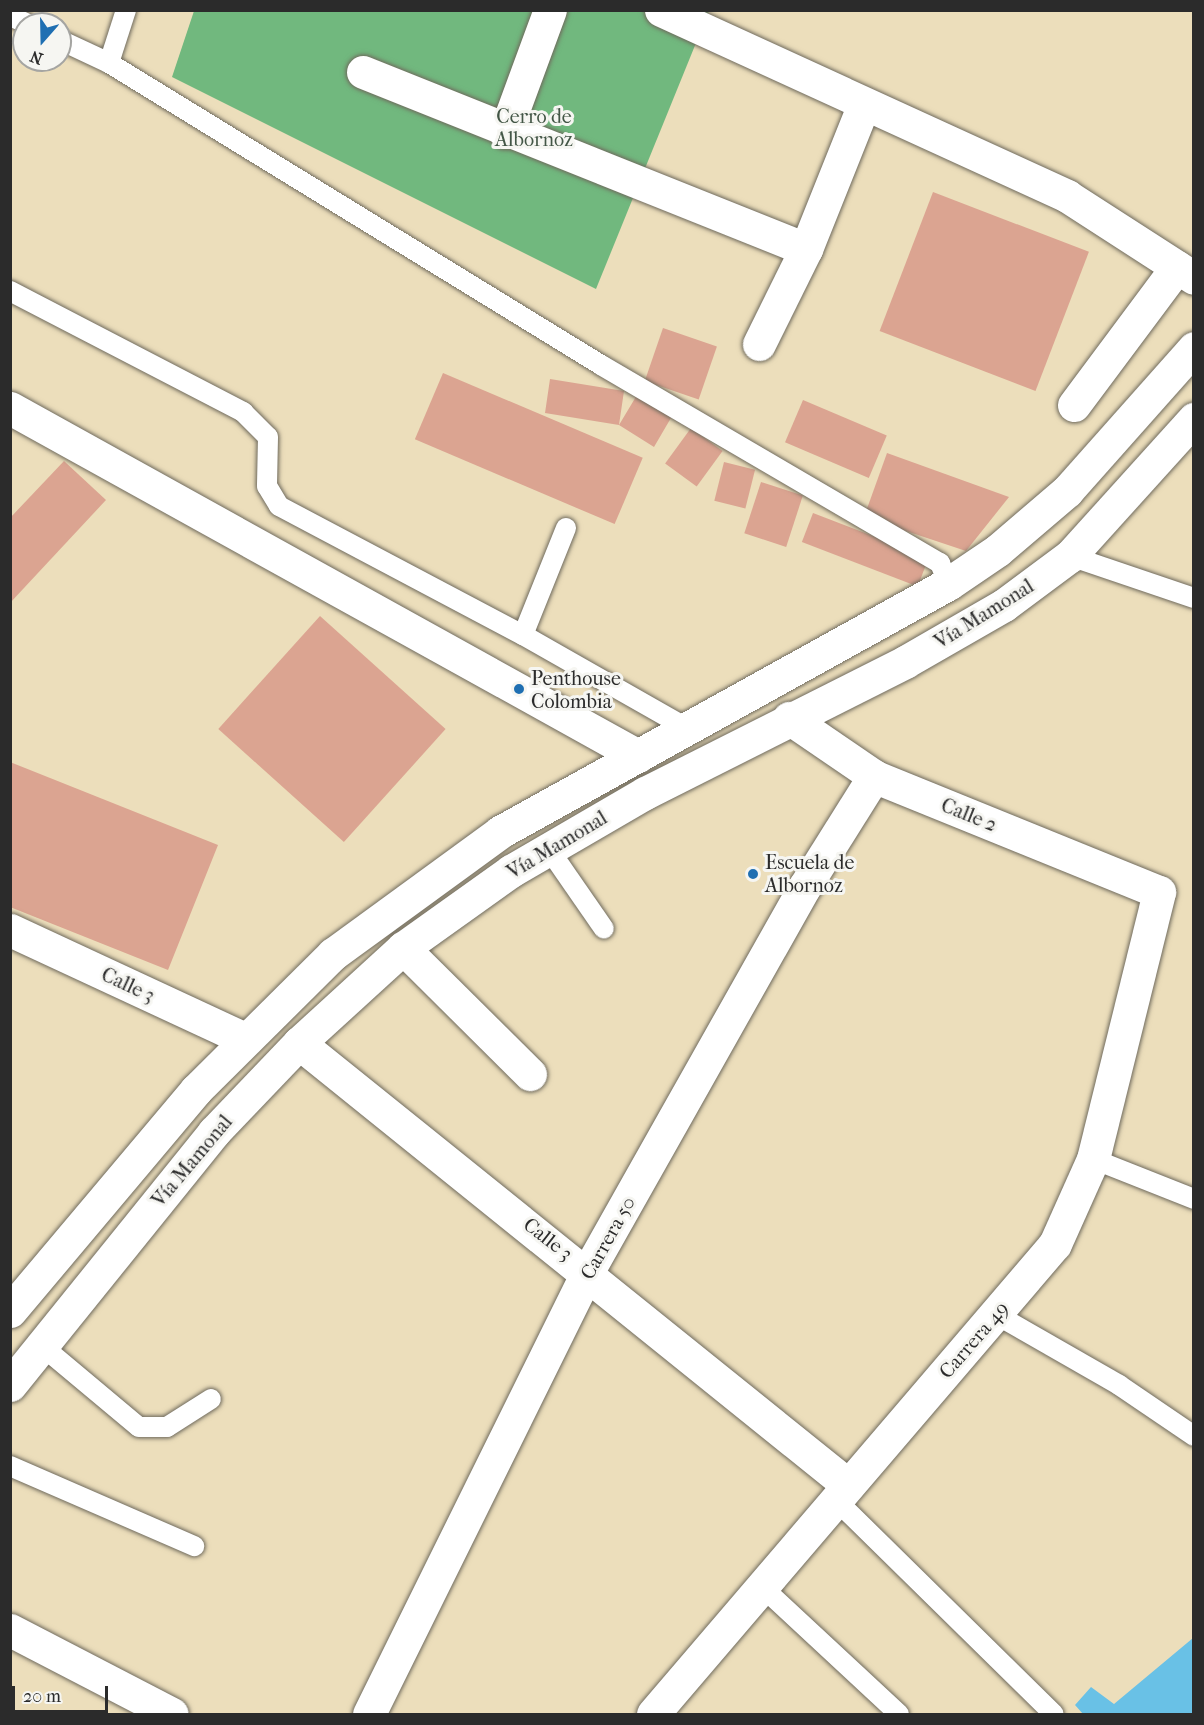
<!DOCTYPE html>
<html>
<head>
<meta charset="utf-8">
<style>
	body { margin:0 }
	#map { position:relative; width:1204px; height:1725px; overflow:hidden; background:#ecdebb; font-family:"IM FELL French Canon",serif }
	div>[style] { position:absolute }
	[style*='--x'] { left:calc(var(--x)*1px); top:calc(var(--y)*1px); width:calc(var(--w)*1px); rotate:calc(var(--a)*1deg) }
	.forest>* { inset:0; background:#71b87e }
	.water>* { inset:0; background:#69c1e6 }
	.building>* { inset:0; background:#dba491; transform-origin:0 0 }
	.roads { filter:drop-shadow(0 0 2px #6f6a5d) drop-shadow(0 0 2px #6f6a5d) }
	.service>* { height:20px; margin:-10px; padding:0 10px; transform-origin:10px; border-radius:10px; background:#fff }
	.minor>* { height:33px; margin:-16.5px; padding:0 16.5px; transform-origin:16.5px; border-radius:16.5px; background:#fff }
	.primary>* { height:33px; margin:-16.5px; padding:0 16.5px; transform-origin:16.5px; border-radius:16.5px; background:#fff }
	.dots>* { width:16px; height:16px; translate:-50% -50%; box-sizing:border-box; border:3px solid #f6f6f2; border-radius:50% }
	span { translate:-50% -50%; white-space:nowrap; text-align:center; line-height:1.15; -webkit-text-stroke:6px #f6f6f2; paint-order:stroke }
	.park-label { font-size:20px; color:#435646 }
	.street-label { font-size:20px; color:#2b2b2b }
	.poi-label { font-size:20px; color:#2b2b2b }
	.left { translate:0 -50%; text-align:left }
	.frame { position:absolute; inset:0; border:12px solid #2b2b2b; pointer-events:none }
	.north { position:absolute; left:12px; top:12px; width:60px; height:60px; box-sizing:border-box; background:#f6f6f2; border:2px solid #a5a5a2; border-radius:50%; rotate:200deg; font-size:16px; font-weight:700; line-height:24px; text-align:center; color:#2b2b2b }
	.north::after { content:''; display:block; margin:auto; width:21px; height:27px; background:#1f6fb2; clip-path:polygon(50% 0,100% 100%,50% 72%,0 100%) }
	.scale { position:absolute; left:12px; top:1686px; width:96px; height:27px; box-sizing:border-box; border:3px solid #2b2b2b; border-top:0; padding-left:8px; font-size:18px; line-height:21px; white-space:nowrap; color:#2b2b2b; -webkit-text-stroke:4px #f6f6f2; paint-order:stroke }
</style>
</head>
<body>
<div id="map">
	<div class="forest">
		<div style="clip-path:polygon(194px 11px,709px 11px,596px 289px,172px 77px)"></div>
	</div>
	<div class="water">
		<div style="clip-path:polygon(1193px 1638px,1193px 1714px,1083px 1714px,1075px 1705px,1091px 1687px,1114px 1704px)"></div>
	</div>
	<div class="building">
		<div style="left:933px;top:192px;width:167px;height:149px;rotate:21deg"></div>
		<div style="left:663px;top:328px;width:57px;height:56px;rotate:19deg"></div>
		<div style="left:443px;top:373px;width:217px;height:72px;rotate:23deg"></div>
		<div style="clip-path:polygon(550px 379px,624px 391px,619px 425px,640px 390px,675px 411px,654px 447px,619px 425px,545px 413px)"></div>
		<div style="left:803px;top:400px;width:91px;height:46px;rotate:23deg"></div>
		<div style="left:691px;top:428px;width:39px;height:44px;rotate:36deg"></div>
		<div style="clip-path:polygon(887px 453px,1009px 497px,966px 551px,864px 517px)"></div>
		<div style="clip-path:polygon(64px 461px,106px 500px,10px 603px,10px 518px)"></div>
		<div style="left:724px;top:462px;width:32px;height:40px;rotate:14deg"></div>
		<div style="left:761px;top:482px;width:44px;height:54px;rotate:18deg"></div>
		<div style="left:813px;top:513px;width:124px;height:31px;rotate:21deg"></div>
		<div style="left:320px;top:616px;width:169px;height:152px;rotate:42deg"></div>
		<div style="clip-path:polygon(10px 762px,218px 845px,168px 970px,10px 907px)"></div>
	</div>
	<div class="roads">
		<div class="service">
			<div style="--x:10;--y:16;--w:20;--a:24"></div>
			<div style="--x:60;--y:40;--w:54;--a:25.1"></div>
			<div style="--x:109;--y:63;--w:577;--a:31.54"></div>
			<div style="--x:601;--y:365;--w:393;--a:30.3"></div>
			<div style="--x:940;--y:563;--w:22;--a:69"></div>
			<div style="--x:109;--y:63;--w:56;--a:-72.2"></div>
			<div style="--x:10;--y:291;--w:263;--a:27.4"></div>
			<div style="--x:243;--y:412;--w:35;--a:45"></div>
			<div style="--x:268;--y:437;--w:49;--a:91.2"></div>
			<div style="--x:267;--y:486;--w:23;--a:59"></div>
			<div style="--x:279;--y:506;--w:276;--a:27.9"></div>
			<div style="--x:566;--y:528;--w:115;--a:111.9"></div>
			<div style="--x:523;--y:635;--w:189;--a:29.6"></div>
			<div style="--x:1070;--y:556;--w:131;--a:18.7"></div>
			<div style="--x:548;--y:848;--w:98;--a:55.3"></div>
			<div style="--x:1093;--y:1159;--w:109;--a:21.6"></div>
			<div style="--x:997;--y:1315;--w:141;--a:29.8"></div>
			<div style="--x:1119;--y:1385;--w:91;--a:34.2"></div>
			<div style="--x:42;--y:1346;--w:126;--a:39.9"></div>
			<div style="--x:139;--y:1427;--w:28;--a:0"></div>
			<div style="--x:167;--y:1427;--w:52;--a:-32.5"></div>
			<div style="--x:10;--y:1466;--w:201;--a:23.5"></div>
			<div style="--x:836;--y:1500;--w:305;--a:44.5"></div>
			<div style="--x:759;--y:1584;--w:191;--a:42.9"></div>
		</div>
		<div class="minor">
			<div style="--x:661;--y:10;--w:447;--a:24.6"></div>
			<div style="--x:1067;--y:196;--w:151;--a:32.8"></div>
			<div style="--x:363;--y:72;--w:477;--a:21.8"></div>
			<div style="--x:806;--y:249;--w:156;--a:-68.2"></div>
			<div style="--x:505;--y:132;--w:130;--a:-69.8"></div>
			<div style="--x:759;--y:344;--w:106;--a:-63.7"></div>
			<div style="--x:1074;--y:405;--w:172;--a:-53.3"></div>
			<div style="--x:10;--y:408;--w:718;--a:28.99"></div>
			<div style="--x:10;--y:930;--w:259;--a:24.9"></div>
			<div style="--x:403;--y:948;--w:179;--a:44.8"></div>
			<div style="--x:299;--y:1043;--w:705;--a:38.84"></div>
			<div style="--x:10;--y:1630;--w:182;--a:27.4"></div>
			<div style="--x:369;--y:1714;--w:494;--a:-63.7"></div>
			<div style="--x:588;--y:1271;--w:442;--a:-60.6"></div>
			<div style="--x:805;--y:886;--w:130;--a:-57.9"></div>
			<div style="--x:653;--y:1714;--w:618;--a:-49.46"></div>
			<div style="--x:1055;--y:1244;--w:93;--a:-65.9"></div>
			<div style="--x:1093;--y:1159;--w:275;--a:-76.1"></div>
			<div style="--x:1159;--y:892;--w:308;--a:-157.9"></div>
			<div style="--x:874;--y:776;--w:103;--a:-145.7"></div>
		</div>
		<div class="primary">
			<div style="--x:10;--y:1311;--w:289;--a:-49.9"></div>
			<div style="--x:196;--y:1090;--w:193;--a:-44.8"></div>
			<div style="--x:333;--y:954;--w:207;--a:-36.1"></div>
			<div style="--x:500;--y:832;--w:512;--a:-28.97"></div>
			<div style="--x:948;--y:584;--w:60;--a:-34.2"></div>
			<div style="--x:998;--y:550;--w:91;--a:-40.5"></div>
			<div style="--x:1067;--y:491;--w:191;--a:-48.4"></div>
			<div style="--x:10;--y:1385;--w:325;--a:-51.1"></div>
			<div style="--x:214;--y:1132;--w:123;--a:-46.3"></div>
			<div style="--x:299;--y:1043;--w:141;--a:-42.4"></div>
			<div style="--x:403;--y:948;--w:133;--a:-35.5"></div>
			<div style="--x:511;--y:871;--w:155;--a:-30.2"></div>
			<div style="--x:645;--y:793;--w:291;--a:-26.7"></div>
			<div style="--x:905;--y:662;--w:114;--a:-29.9"></div>
			<div style="--x:1004;--y:605;--w:82;--a:-36.6"></div>
			<div style="--x:1070;--y:556;--w:185;--a:-47.9"></div>
		</div>
	</div>
	<div class="dots">
		<div style="left:519px;top:689px;background:#1f6fb2"></div>
		<div style="left:753px;top:874px;background:#1f6fb2"></div>
	</div>
	<div class="park-label">
		<span style="left:534px;top:128px">Cerro de<br>Albornoz</span>
	</div>
	<div class="street-label">
		<span style="left:984px;top:614px;rotate:-32deg">Vía Mamonal</span>
		<span style="left:969px;top:815px;rotate:22deg">Calle 2</span>
		<span style="left:557px;top:845px;rotate:-31deg">Vía Mamonal</span>
		<span style="left:128px;top:985px;rotate:25deg">Calle 3</span>
		<span style="left:192px;top:1161px;rotate:-50deg">Vía Mamonal</span>
		<span style="left:608px;top:1238px;rotate:-61deg">Carrera 50</span>
		<span style="left:548px;top:1239px;rotate:38deg">Calle 3</span>
		<span style="left:974px;top:1340px;rotate:-49deg">Carrera 49</span>
	</div>
	<div class="poi-label">
		<span class="left" style="left:531px;top:690px">Penthouse<br>Colombia</span>
		<span class="left" style="left:765px;top:874px">Escuela de<br>Albornoz</span>
	</div>
	<div class="frame"></div>
	<div class="north">N</div>
	<div class="scale">20 m</div>
</div>
</body>
</html>
